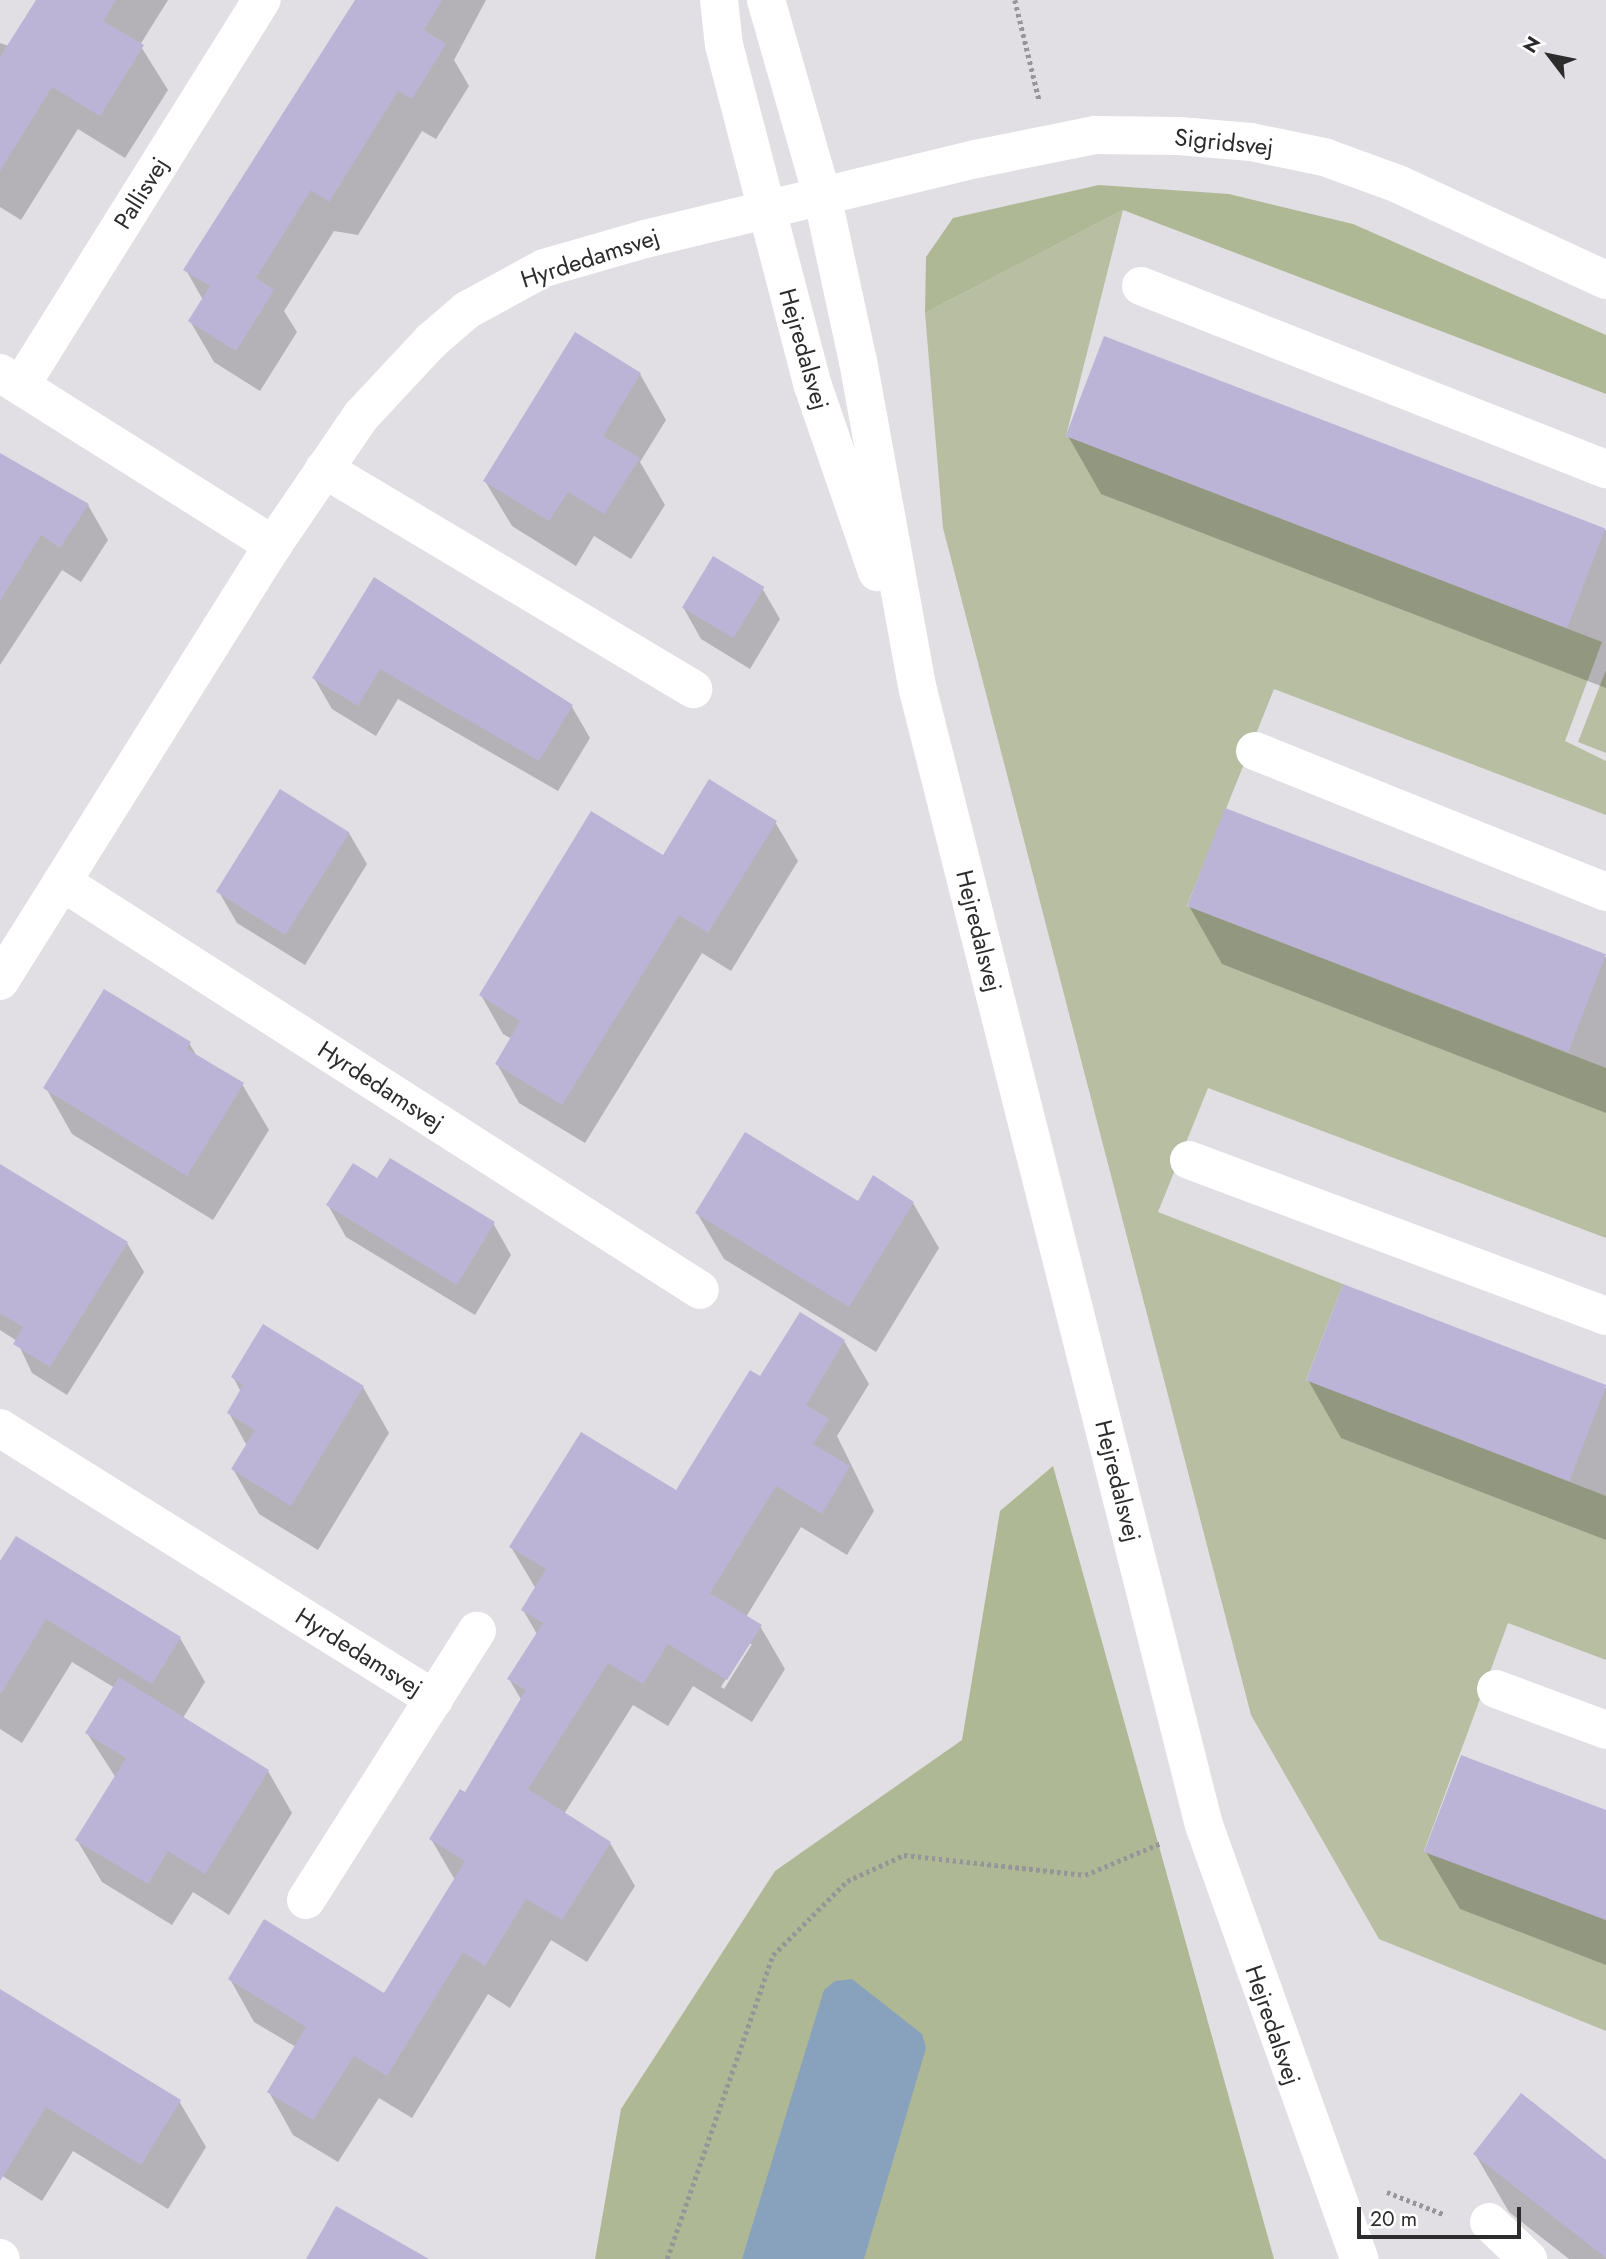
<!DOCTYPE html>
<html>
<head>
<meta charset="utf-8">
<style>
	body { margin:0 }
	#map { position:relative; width:1606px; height:2259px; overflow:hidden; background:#e1dfe4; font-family:Jost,sans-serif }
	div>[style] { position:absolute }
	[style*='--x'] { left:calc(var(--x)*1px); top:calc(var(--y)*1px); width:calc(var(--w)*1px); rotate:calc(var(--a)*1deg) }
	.green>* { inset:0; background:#b7bea1 }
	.forest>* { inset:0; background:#afb894 }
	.water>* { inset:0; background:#88a2bd }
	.shadow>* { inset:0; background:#0003 }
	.building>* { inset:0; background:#bcb4d7; transform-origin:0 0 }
	.path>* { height:4.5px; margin-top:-2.25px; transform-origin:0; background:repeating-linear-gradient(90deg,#969598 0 3.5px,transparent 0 7px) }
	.minor>* { height:38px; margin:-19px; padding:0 19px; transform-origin:19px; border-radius:19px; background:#fff }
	span { translate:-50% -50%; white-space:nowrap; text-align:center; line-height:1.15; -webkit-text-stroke:5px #fff; paint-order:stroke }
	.street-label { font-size:24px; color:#2d2c2d }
	.north { position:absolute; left:1515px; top:21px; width:70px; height:70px; -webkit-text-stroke:5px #fff; paint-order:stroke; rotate:302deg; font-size:19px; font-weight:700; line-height:28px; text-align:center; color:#2d2c2d }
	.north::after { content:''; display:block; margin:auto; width:24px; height:32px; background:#2d2c2d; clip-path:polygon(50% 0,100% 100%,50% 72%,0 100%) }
	.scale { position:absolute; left:1357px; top:2207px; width:164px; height:32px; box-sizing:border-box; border:4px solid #2d2c2d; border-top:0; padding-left:9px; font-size:21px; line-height:24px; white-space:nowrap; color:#2d2c2d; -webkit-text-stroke:5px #fff; paint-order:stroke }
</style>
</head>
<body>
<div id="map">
	<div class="green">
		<div style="clip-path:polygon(1123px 210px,1066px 436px,1602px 642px,1565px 741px,1606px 761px,1606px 815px,1274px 689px,1187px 906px,1606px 1068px,1606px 1238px,1208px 1088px,1158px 1212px,1343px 1284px,1306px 1380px,1606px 1496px,1606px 1660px,1508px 1623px,1424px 1851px,1606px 1920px,1606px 2031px,1379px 1939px,1251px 1715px,943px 528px,925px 313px)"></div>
		<div style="clip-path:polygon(1606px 670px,1606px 753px,1578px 742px)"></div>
	</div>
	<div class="forest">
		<div style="clip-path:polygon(1099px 185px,1229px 194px,1353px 224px,1606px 335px,1606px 394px,1123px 210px,925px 313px,926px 257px,953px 218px)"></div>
		<div style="clip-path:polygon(1053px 1466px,1274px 2259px,595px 2259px,621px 2109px,775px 1871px,962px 1740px,1000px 1511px)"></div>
	</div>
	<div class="water">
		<div style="clip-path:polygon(852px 1979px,922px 2034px,926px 2048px,864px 2259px,742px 2259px,824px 1990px,835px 1981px)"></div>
	</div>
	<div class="shadow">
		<div style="clip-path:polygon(38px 0,168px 0,140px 45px,168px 90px,125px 158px,78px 129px,21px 220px,0 207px,0 43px,9px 46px)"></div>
		<div style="clip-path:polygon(356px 0,486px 0,454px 60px,469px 86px,436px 139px,422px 131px,358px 235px,334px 231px,284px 311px,297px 332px,260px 391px,214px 362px,190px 321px,203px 300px,186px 270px)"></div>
		<div style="clip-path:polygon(640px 374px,666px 420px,640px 462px,665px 505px,631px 559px,594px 536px,576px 566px,512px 526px,485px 481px)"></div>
		<div style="clip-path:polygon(1068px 436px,1606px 530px,1606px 688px,1101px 494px)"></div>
		<div style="clip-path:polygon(0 454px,88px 505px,108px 540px,81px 582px,62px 570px,0 665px)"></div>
		<div style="clip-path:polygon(374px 579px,572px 707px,590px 738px,558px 791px,398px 699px,376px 736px,332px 709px,314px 678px)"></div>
		<div style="clip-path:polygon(762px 588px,780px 619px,750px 669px,701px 639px,683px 607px)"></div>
		<div style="clip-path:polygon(775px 822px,798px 861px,731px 971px,702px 953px,585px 1143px,519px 1103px,497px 1064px,512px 1039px,503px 1034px,481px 995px,663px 857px)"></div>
		<div style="clip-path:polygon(349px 833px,367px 864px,305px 965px,237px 923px,219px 892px)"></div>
		<div style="clip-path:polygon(1189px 906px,1606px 957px,1606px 1113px,1222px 964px)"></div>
		<div style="clip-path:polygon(189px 1043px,198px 1058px,242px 1084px,269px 1130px,213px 1220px,72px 1134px,46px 1088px)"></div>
		<div style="clip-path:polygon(377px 1181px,493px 1223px,511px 1255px,475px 1315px,346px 1237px,328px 1205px)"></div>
		<div style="clip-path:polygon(0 1182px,127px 1243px,144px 1272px,67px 1395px,32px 1373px,17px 1341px,0 1330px)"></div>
		<div style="clip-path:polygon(913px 1203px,939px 1248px,876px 1352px,724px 1259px,697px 1213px)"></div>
		<div style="clip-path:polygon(evenodd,844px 1341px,869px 1384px,837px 1436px,874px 1511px,847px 1555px,801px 1527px,746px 1617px,760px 1626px,785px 1669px,752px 1722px,693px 1686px,668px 1726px,633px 1705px,564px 1814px,610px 1843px,635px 1886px,587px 1962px,551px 1940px,510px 2008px,488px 1994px,412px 2118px,379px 2098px,338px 2162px,293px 2135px,269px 2092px,296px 2047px,254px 2022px,230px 1979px,385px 1996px,455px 1880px,431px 1839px,466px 1795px,522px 1701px,509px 1679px,537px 1634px,523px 1610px,536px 1589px,511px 1547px,677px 1493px,761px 1379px,844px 1341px,748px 1644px,752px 1644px,724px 1689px,721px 1687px,748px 1644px)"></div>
		<div style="clip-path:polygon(233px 1377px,363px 1387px,389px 1433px,318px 1550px,259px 1514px,233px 1469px,247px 1446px,229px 1413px,241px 1392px)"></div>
		<div style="clip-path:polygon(1308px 1380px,1606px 1388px,1606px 1540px,1341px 1438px)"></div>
		<div style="clip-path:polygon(0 1564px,180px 1638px,205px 1682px,183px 1718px,268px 1771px,292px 1813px,229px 1915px,193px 1892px,172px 1925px,102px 1882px,77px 1840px,116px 1778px,87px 1733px,115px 1688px,72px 1662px,22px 1743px,0 1729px)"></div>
		<div style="clip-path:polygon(1606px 1812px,1606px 1965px,1460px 1909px,1426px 1852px)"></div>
		<div style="clip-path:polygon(0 1991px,179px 2101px,206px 2147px,168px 2209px,73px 2151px,42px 2201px,1px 2175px)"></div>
		<div style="clip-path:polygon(1475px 2154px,1606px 2162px,1606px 2259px,1569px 2259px,1509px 2212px)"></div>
	</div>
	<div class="building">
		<div style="clip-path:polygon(36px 0,116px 0,103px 21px,144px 45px,100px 116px,52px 87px,0 171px,0 57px)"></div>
		<div style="clip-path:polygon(355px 0,442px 0,424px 30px,446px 44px,412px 99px,398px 91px,329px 202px,311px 190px,256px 278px,274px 290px,236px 351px,188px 321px,210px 286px,183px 270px)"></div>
		<div style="clip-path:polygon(575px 332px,641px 373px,603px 436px,640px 458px,604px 514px,568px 492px,549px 521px,483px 481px)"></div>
		<div style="left:1104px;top:336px;width:537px;height:107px;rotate:21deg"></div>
		<div style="clip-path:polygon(0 453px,89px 504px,60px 548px,41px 535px,0 601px)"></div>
		<div style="left:713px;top:556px;width:60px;height:60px;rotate:31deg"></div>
		<div style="clip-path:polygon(374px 577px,573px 705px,539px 761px,380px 669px,358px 706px,312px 678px)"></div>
		<div style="clip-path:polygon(709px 779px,777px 821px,708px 933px,679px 915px,562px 1105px,495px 1064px,520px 1021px,479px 995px,591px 811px,663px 855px)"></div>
		<div style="left:280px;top:789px;width:82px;height:121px;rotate:32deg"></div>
		<div style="left:1225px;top:808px;width:408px;height:105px;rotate:21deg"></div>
		<div style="clip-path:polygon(104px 989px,191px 1042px,187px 1049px,244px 1083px,187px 1176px,43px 1088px)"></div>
		<div style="clip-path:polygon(745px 1132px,858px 1201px,873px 1175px,914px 1202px,849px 1307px,695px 1213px)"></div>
		<div style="clip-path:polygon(390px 1158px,495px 1222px,457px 1285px,326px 1205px,353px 1163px,377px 1178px)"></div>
		<div style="clip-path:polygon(0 1164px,128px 1242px,50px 1367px,13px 1344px,23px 1327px,0 1313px)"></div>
		<div style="left:1343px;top:1284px;width:282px;height:103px;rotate:21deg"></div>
		<div style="clip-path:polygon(800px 1312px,845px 1340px,806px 1405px,829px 1419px,813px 1444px,850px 1466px,822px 1514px,776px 1486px,710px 1593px,762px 1625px,727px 1680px,668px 1644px,643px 1684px,608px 1663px,528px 1789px,611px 1842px,562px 1920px,526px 1899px,485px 1966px,463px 1952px,387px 2076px,354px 2056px,313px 2120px,267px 2092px,306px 2027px,228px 1979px,264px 1919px,384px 1993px,465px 1861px,429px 1839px,460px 1789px,465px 1792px,526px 1690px,507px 1679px,543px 1623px,521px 1610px,546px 1569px,509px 1547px,581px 1432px,676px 1490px,750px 1370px,760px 1376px)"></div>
		<div style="clip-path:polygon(263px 1324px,364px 1386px,291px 1506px,231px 1469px,255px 1430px,227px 1413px,243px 1385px,231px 1377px)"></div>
		<div style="clip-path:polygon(16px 1536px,181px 1637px,152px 1684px,46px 1619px,0 1695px,0 1561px)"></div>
		<div style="clip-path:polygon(119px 1677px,269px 1770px,205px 1874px,168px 1851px,148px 1884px,75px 1840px,126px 1758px,85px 1733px)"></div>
		<div style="clip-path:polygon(1461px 1755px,1606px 1810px,1606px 1920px,1424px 1852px)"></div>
		<div style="clip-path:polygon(0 1989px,181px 2100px,141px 2165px,46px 2107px,0 2181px)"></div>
		<div style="clip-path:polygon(1521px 2093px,1606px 2160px,1606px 2258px,1473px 2154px)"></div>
		<div style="clip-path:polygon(336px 2206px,429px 2259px,306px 2259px)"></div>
	</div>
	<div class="path">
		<div style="--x:1015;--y:0;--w:102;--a:76.4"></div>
		<div style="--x:1387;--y:2192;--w:60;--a:21.4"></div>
		<div style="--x:667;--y:2259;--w:322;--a:-70.8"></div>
		<div style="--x:773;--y:1955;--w:105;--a:-45"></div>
		<div style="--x:847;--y:1881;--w:63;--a:-24.5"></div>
		<div style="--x:904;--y:1855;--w:182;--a:6.3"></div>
		<div style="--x:1085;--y:1875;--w:82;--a:-22.8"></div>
	</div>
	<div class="minor">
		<div style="--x:719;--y:0;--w:45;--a:83.7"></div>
		<div style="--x:724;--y:45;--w:352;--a:75.4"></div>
		<div style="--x:813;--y:386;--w:197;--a:71"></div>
		<div style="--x:766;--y:0;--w:203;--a:74"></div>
		<div style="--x:822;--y:195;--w:170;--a:77.8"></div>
		<div style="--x:858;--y:361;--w:334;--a:79.7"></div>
		<div style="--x:918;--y:690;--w:1170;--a:75.86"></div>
		<div style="--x:1204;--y:1825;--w:461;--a:70.3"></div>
		<div style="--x:1141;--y:286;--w:500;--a:21.5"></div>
		<div style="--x:0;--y:373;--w:323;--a:32.2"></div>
		<div style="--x:21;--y:385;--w:454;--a:-58"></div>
		<div style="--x:324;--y:469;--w:430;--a:30.8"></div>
		<div style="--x:1255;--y:751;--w:378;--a:21.9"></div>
		<div style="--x:62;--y:882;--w:757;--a:32.6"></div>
		<div style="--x:0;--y:981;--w:514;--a:-57.95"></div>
		<div style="--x:273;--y:545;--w:156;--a:-55.7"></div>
		<div style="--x:361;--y:416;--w:103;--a:-47"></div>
		<div style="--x:431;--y:341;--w:48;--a:-40.7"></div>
		<div style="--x:467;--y:310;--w:88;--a:-28.6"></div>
		<div style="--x:544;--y:268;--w:105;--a:-16"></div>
		<div style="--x:645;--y:239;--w:341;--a:-13.6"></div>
		<div style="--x:976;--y:159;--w:121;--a:-11.4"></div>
		<div style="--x:1095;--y:135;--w:84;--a:0.7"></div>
		<div style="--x:1179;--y:136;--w:72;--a:4.8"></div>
		<div style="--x:1251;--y:142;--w:75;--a:11.6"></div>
		<div style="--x:1324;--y:157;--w:79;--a:20"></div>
		<div style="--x:1398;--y:184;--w:229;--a:24.8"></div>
		<div style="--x:1189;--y:1160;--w:445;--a:20.5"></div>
		<div style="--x:0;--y:1428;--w:512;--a:31.98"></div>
		<div style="--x:1496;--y:1689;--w:117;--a:20.4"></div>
		<div style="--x:306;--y:1900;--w:319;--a:-57.6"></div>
		<div style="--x:1489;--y:2222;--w:54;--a:43.5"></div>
		<div style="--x:0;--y:2258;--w:1;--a:45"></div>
	</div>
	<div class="street-label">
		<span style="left:1224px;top:142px;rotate:6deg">Sigridsvej</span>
		<span style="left:141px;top:193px;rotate:-58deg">Pallisvej</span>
		<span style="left:590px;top:258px;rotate:-18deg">Hyrdedamsvej</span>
		<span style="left:804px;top:349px;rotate:74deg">Hejredalsvej</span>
		<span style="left:979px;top:931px;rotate:76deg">Hejredalsvej</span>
		<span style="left:381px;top:1086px;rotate:33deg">Hyrdedamsvej</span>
		<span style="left:1118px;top:1481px;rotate:76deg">Hejredalsvej</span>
		<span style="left:359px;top:1652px;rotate:32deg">Hyrdedamsvej</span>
		<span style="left:1273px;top:2025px;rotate:71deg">Hejredalsvej</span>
	</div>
	<div class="north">N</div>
	<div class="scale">20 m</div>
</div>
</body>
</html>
